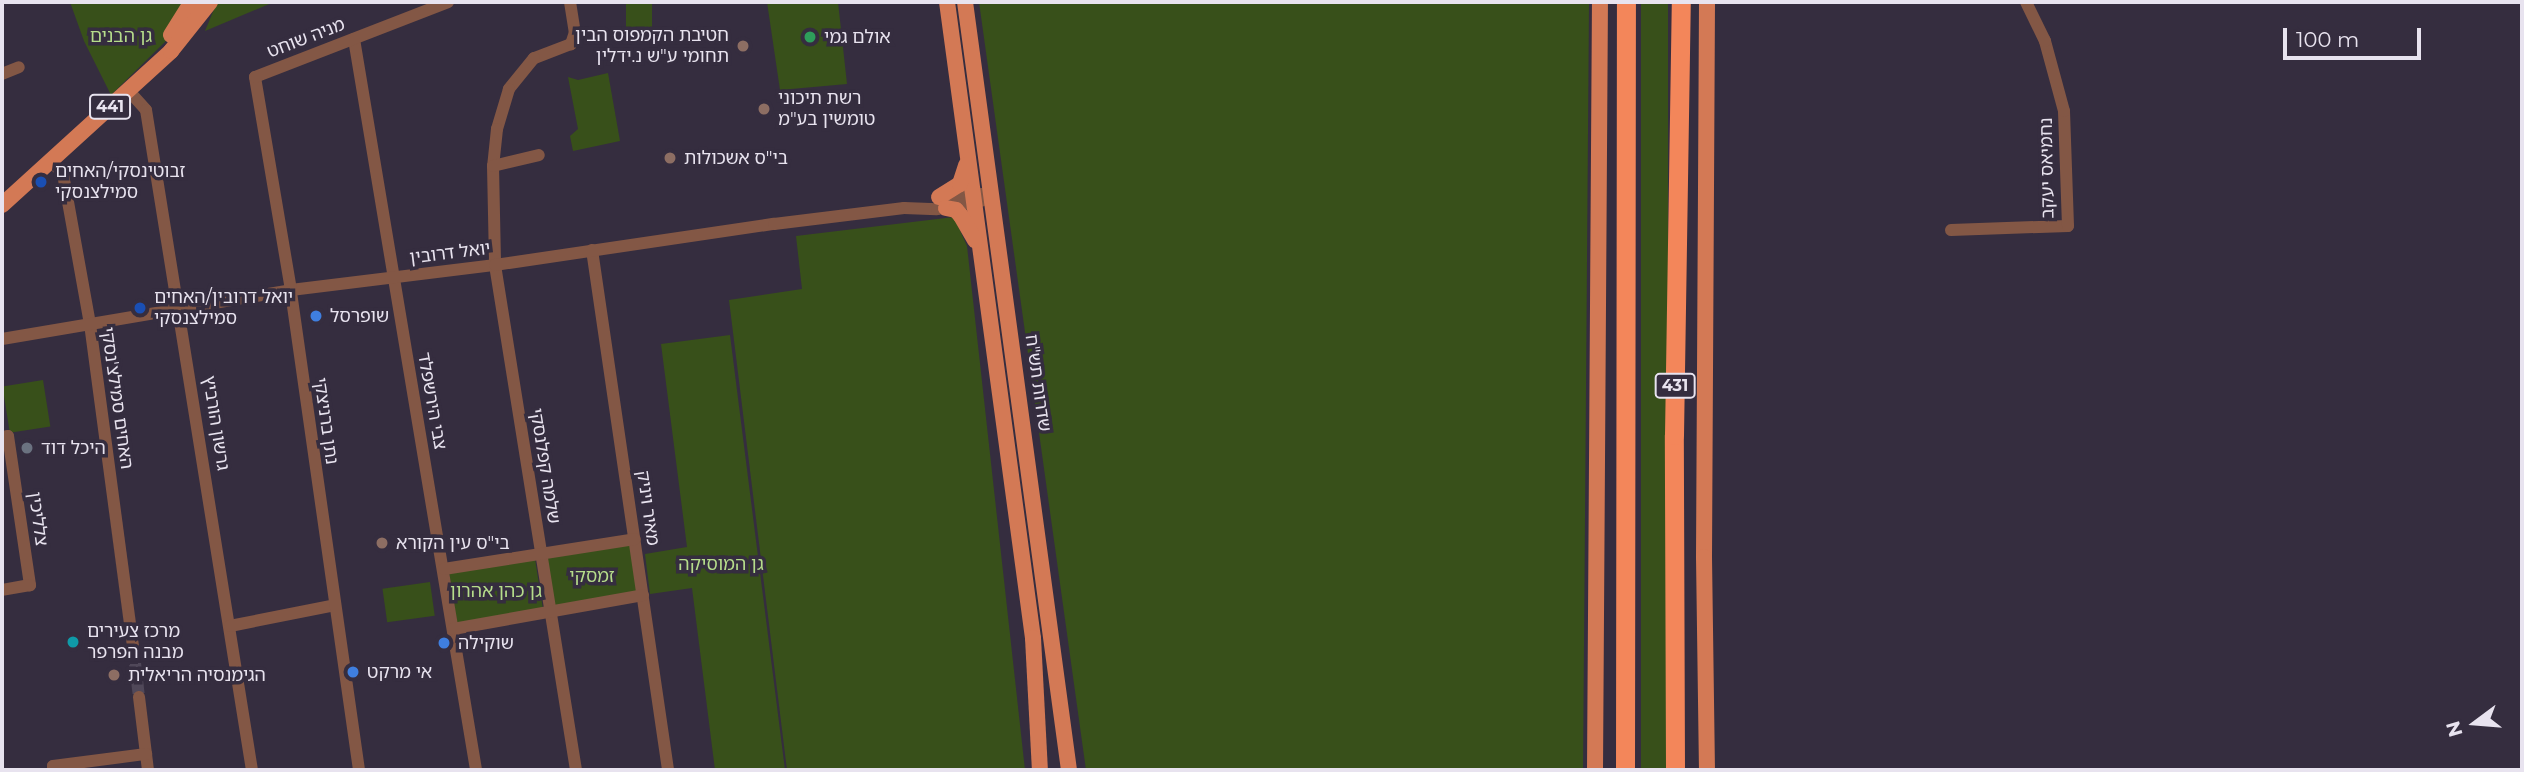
<!DOCTYPE html>
<html>
<head>
<meta charset="utf-8">
<style>
	body { margin:0 }
	#map { position:relative; width:2524px; height:772px; overflow:hidden; background:#352d3f; font-family:Montserrat,"Noto Sans Hebrew",sans-serif }
	div>[style] { position:absolute }
	[style*='--x'] { left:calc(var(--x)*1px); top:calc(var(--y)*1px); width:calc(var(--w)*1px); rotate:calc(var(--a)*1deg) }
	.green>* { inset:0; background:#38501a; transform-origin:0 0 }
	.minor-tunnel>* { height:12px; margin-top:-6px; transform-origin:0; background:repeating-linear-gradient(90deg,#504859 0 12px,transparent 0 18px) }
	.minor>* { height:12px; margin:-6px; padding:0 6px; transform-origin:6px; border-radius:6px; background:#835745 }
	.major>* { height:16px; margin:-8px; padding:0 8px; transform-origin:8px; border-radius:8px; background:#d37955 }
	.highway>* { height:19px; margin:-9.5px; padding:0 9.5px; transform-origin:9.5px; border-radius:9.5px; background:#f3865a }
	.dots>* { width:19px; height:19px; translate:-50% -50%; box-sizing:border-box; border:4px solid #352d3f; border-radius:50% }
	span { translate:-50% -50%; white-space:nowrap; text-align:center; line-height:1.15; -webkit-text-stroke:7px #352d3f; paint-order:stroke }
	.shield-label span { padding:2px 5px; background:#352d3f; border:2px solid; border-radius:5px; -webkit-text-stroke-width:0 }
	.shield-label { font-size:16px; color:#e8e3ef; font-weight:700 }
	.park-label { font-size:18px; color:#b6dd8b }
	.poi-label { font-size:18px; color:#e8e3ef }
	.right { translate:-100% -50%; text-align:right }
	.left { translate:0 -50%; text-align:left }
	.street-label { font-size:18px; color:#e8e3ef }
	.frame { position:absolute; inset:0; border:4px solid #e8e3ef; pointer-events:none }
	.north { position:absolute; left:2440px; top:688px; width:70px; height:70px; -webkit-text-stroke:5px #352d3f; paint-order:stroke; rotate:254deg; font-size:19px; font-weight:700; line-height:28px; text-align:center; color:#e8e3ef }
	.north::after { content:''; display:block; margin:auto; width:24px; height:32px; background:#e8e3ef; clip-path:polygon(50% 0,100% 100%,50% 72%,0 100%) }
	.scale { position:absolute; left:2283px; top:28px; width:138px; height:32px; box-sizing:border-box; border:4px solid #e8e3ef; border-top:0; padding-left:9px; font-size:21px; line-height:24px; white-space:nowrap; color:#e8e3ef; -webkit-text-stroke:5px #352d3f; paint-order:stroke }
</style>
</head>
<body>
<div id="map">
	<div class="green">
		<div style="clip-path:polygon(70px 2px,191px 2px,169px 38px,111px 95px,84px 41px)"></div>
		<div style="clip-path:polygon(217px 2px,274px 2px,205px 31px)"></div>
		<div style="left:626px;top:2px;width:26px;height:29px"></div>
		<div style="clip-path:polygon(767px 2px,838px 2px,847px 84px,780px 90px)"></div>
		<div style="clip-path:polygon(979px 2px,1589px 2px,1583px 770px,1086px 770px)"></div>
		<div style="left:1641px;top:2px;width:27px;height:768px"></div>
		<div style="clip-path:polygon(608px 73px,620px 141px,573px 151px,570px 136px,578px 129px,568px 77px,578px 80px)"></div>
		<div style="clip-path:polygon(954px 217px,967px 246px,1025px 770px,787px 770px,729px 300px,802px 289px,796px 236px)"></div>
		<div style="clip-path:polygon(730px 335px,785px 770px,715px 770px,692px 588px,650px 594px,645px 554px,687px 547px,661px 344px)"></div>
		<div style="left:43px;top:380px;width:47px;height:41px;rotate:81deg"></div>
		<div style="left:630px;top:545px;width:50px;height:86px;rotate:81deg"></div>
		<div style="left:535px;top:559px;width:52px;height:87px;rotate:81deg"></div>
		<div style="left:430px;top:582px;width:34px;height:48px;rotate:82deg"></div>
	</div>
	<div class="minor-tunnel">
		<div style="--x:133;--y:646;--w:51;--a:83.3"></div>
	</div>
	<div class="minor">
		<div style="--x:570;--y:2;--w:30;--a:81"></div>
		<div style="--x:575;--y:32;--w:13;--a:108"></div>
		<div style="--x:571;--y:44;--w:40;--a:159"></div>
		<div style="--x:534;--y:58;--w:40;--a:129"></div>
		<div style="--x:509;--y:89;--w:42;--a:106.7"></div>
		<div style="--x:497;--y:129;--w:37;--a:96"></div>
		<div style="--x:493;--y:166;--w:99;--a:88.8"></div>
		<div style="--x:495;--y:265;--w:511;--a:80.89"></div>
		<div style="--x:354;--y:39;--w:741;--a:80.52"></div>
		<div style="--x:2;--y:74;--w:18;--a:-22"></div>
		<div style="--x:128;--y:90;--w:27;--a:48"></div>
		<div style="--x:146;--y:110;--w:668;--a:80.88"></div>
		<div style="--x:51;--y:161;--w:18;--a:47"></div>
		<div style="--x:63;--y:174;--w:152;--a:79.8"></div>
		<div style="--x:90;--y:324;--w:325;--a:82.4"></div>
		<div style="--x:493;--y:166;--w:47;--a:-13.4"></div>
		<div style="--x:941;--y:197;--w:41;--a:-4.2"></div>
		<div style="--x:1951;--y:230;--w:117;--a:-2"></div>
		<div style="--x:2068;--y:226;--w:115;--a:-92"></div>
		<div style="--x:2064;--y:111;--w:73;--a:-105.2"></div>
		<div style="--x:2045;--y:41;--w:43;--a:-116"></div>
		<div style="--x:592;--y:250;--w:526;--a:81.68"></div>
		<div style="--x:2;--y:339;--w:293;--a:-9.6"></div>
		<div style="--x:291;--y:290;--w:206;--a:-7"></div>
		<div style="--x:495;--y:265;--w:282;--a:-8.4"></div>
		<div style="--x:774;--y:224;--w:131;--a:-7"></div>
		<div style="--x:904;--y:208;--w:33;--a:2"></div>
		<div style="--x:937;--y:209;--w:45;--a:-10.3"></div>
		<div style="--x:2;--y:437;--w:6;--a:-9"></div>
		<div style="--x:8;--y:436;--w:151;--a:81.6"></div>
		<div style="--x:30;--y:585;--w:28;--a:170"></div>
		<div style="--x:444;--y:569;--w:193;--a:-8.9"></div>
		<div style="--x:230;--y:626;--w:107;--a:-11.3"></div>
		<div style="--x:453;--y:629;--w:193;--a:-10.1"></div>
		<div style="--x:139;--y:697;--w:74;--a:83"></div>
		<div style="--x:53;--y:770;--w:4;--a:-90"></div>
		<div style="--x:53;--y:766;--w:94;--a:-7.4"></div>
		<div style="--x:359;--y:770;--w:485;--a:-98.1"></div>
		<div style="--x:291;--y:290;--w:216;--a:-99.6"></div>
		<div style="--x:255;--y:77;--w:207;--a:-21.2"></div>
	</div>
	<div class="major">
		<div style="--x:947;--y:2;--w:642;--a:82.3"></div>
		<div style="--x:1033;--y:638;--w:132;--a:87"></div>
		<div style="--x:965;--y:2;--w:775;--a:82.29"></div>
		<div style="--x:1707;--y:2;--w:555;--a:90.31"></div>
		<div style="--x:1704;--y:557;--w:213;--a:89.2"></div>
		<div style="--x:171;--y:35;--w:39;--a:-58"></div>
		<div style="--x:939;--y:197;--w:25;--a:-32"></div>
		<div style="--x:960;--y:184;--w:20;--a:-72"></div>
		<div style="--x:2;--y:205;--w:229;--a:-42.3"></div>
		<div style="--x:171;--y:51;--w:63;--a:-51.5"></div>
		<div style="--x:946;--y:208;--w:10;--a:11"></div>
		<div style="--x:956;--y:210;--w:8;--a:50"></div>
		<div style="--x:961;--y:216;--w:28;--a:60"></div>
		<div style="--x:1595;--y:770;--w:768;--a:-89.63"></div>
	</div>
	<div class="highway">
		<div style="--x:1625;--y:770;--w:768;--a:-89.93"></div>
		<div style="--x:1675;--y:770;--w:335;--a:-90.2"></div>
		<div style="--x:1674;--y:435;--w:433;--a:-89.1"></div>
	</div>
	<div class="dots">
		<div style="left:810px;top:37px;background:#2e9e5b"></div>
		<div style="left:743px;top:46px;background:#8d6e63"></div>
		<div style="left:764px;top:109px;background:#8d6e63"></div>
		<div style="left:670px;top:158px;background:#8d6e63"></div>
		<div style="left:41px;top:182px;background:#1a4fb4"></div>
		<div style="left:140px;top:308px;background:#1a4fb4"></div>
		<div style="left:316px;top:316px;background:#3f7fe0"></div>
		<div style="left:27px;top:448px;background:#6b7280"></div>
		<div style="left:382px;top:543px;background:#8d6e63"></div>
		<div style="left:73px;top:642px;background:#0f9aa8"></div>
		<div style="left:444px;top:643px;background:#3f7fe0"></div>
		<div style="left:353px;top:672px;background:#3f7fe0"></div>
		<div style="left:114px;top:675px;background:#8d6e63"></div>
	</div>
	<div class="shield-label">
		<span style="left:110px;top:107px">441</span>
		<span style="left:1675px;top:386px">431</span>
	</div>
	<div class="park-label">
		<span style="left:121px;top:36px">גן הבנים</span>
		<span style="left:721px;top:564px">גן המוסיקה</span>
		<span style="left:592px;top:576px">זמסקי</span>
		<span style="left:496px;top:591px">גן כהן אהרון</span>
	</div>
	<div class="poi-label">
		<span class="right" style="left:729px;top:46px">חטיבת הקמפוס הבין<br>תחומי ע"ש נ.ידלין</span>
		<span class="left" style="left:824px;top:37px">אולם גמי</span>
		<span class="left" style="left:778px;top:109px">רשת תיכוני<br>טומשין בע"מ</span>
		<span class="left" style="left:684px;top:158px">בי"ס אשכולות</span>
		<span class="left" style="left:55px;top:182px">זבוטינסקי/האחים<br>סמילצנסקי</span>
		<span class="left" style="left:154px;top:308px">יואל דרובין/האחים<br>סמילצנסקי</span>
		<span class="left" style="left:330px;top:316px">שופרסל</span>
		<span class="left" style="left:41px;top:448px">היכל דוד</span>
		<span class="left" style="left:396px;top:543px">בי"ס עין הקורא</span>
		<span class="left" style="left:87px;top:642px">מרכז צעירים<br>מבנה הפרפר</span>
		<span class="left" style="left:458px;top:643px">שוקילה</span>
		<span class="left" style="left:367px;top:672px">אי מרקט</span>
		<span class="left" style="left:128px;top:675px">הגימנסיה הריאלית</span>
	</div>
	<div class="street-label">
		<span style="left:306px;top:38px;rotate:-21deg">מניה שוחט</span>
		<span style="left:2047px;top:168px;rotate:-91deg">נחמיאס יעקב</span>
		<span style="left:450px;top:253px;rotate:-7deg">יואל דרובין</span>
		<span style="left:1038px;top:383px;rotate:82deg">שדרות תש"ח</span>
		<span style="left:117px;top:398px;rotate:82deg">האחים סמילצ'נסקי</span>
		<span style="left:432px;top:401px;rotate:80deg">צבי הירשפלד</span>
		<span style="left:326px;top:421px;rotate:82deg">נתן ברניצקי</span>
		<span style="left:216px;top:423px;rotate:81deg">גרשון הורביץ</span>
		<span style="left:545px;top:466px;rotate:81deg">שלמה קפלנסקי</span>
		<span style="left:648px;top:508px;rotate:82deg">מאיר ויניק</span>
		<span style="left:38px;top:519px;rotate:82deg">צלליכין</span>
	</div>
	<div class="frame"></div>
	<div class="north">N</div>
	<div class="scale">100 m</div>
</div>
</body>
</html>
